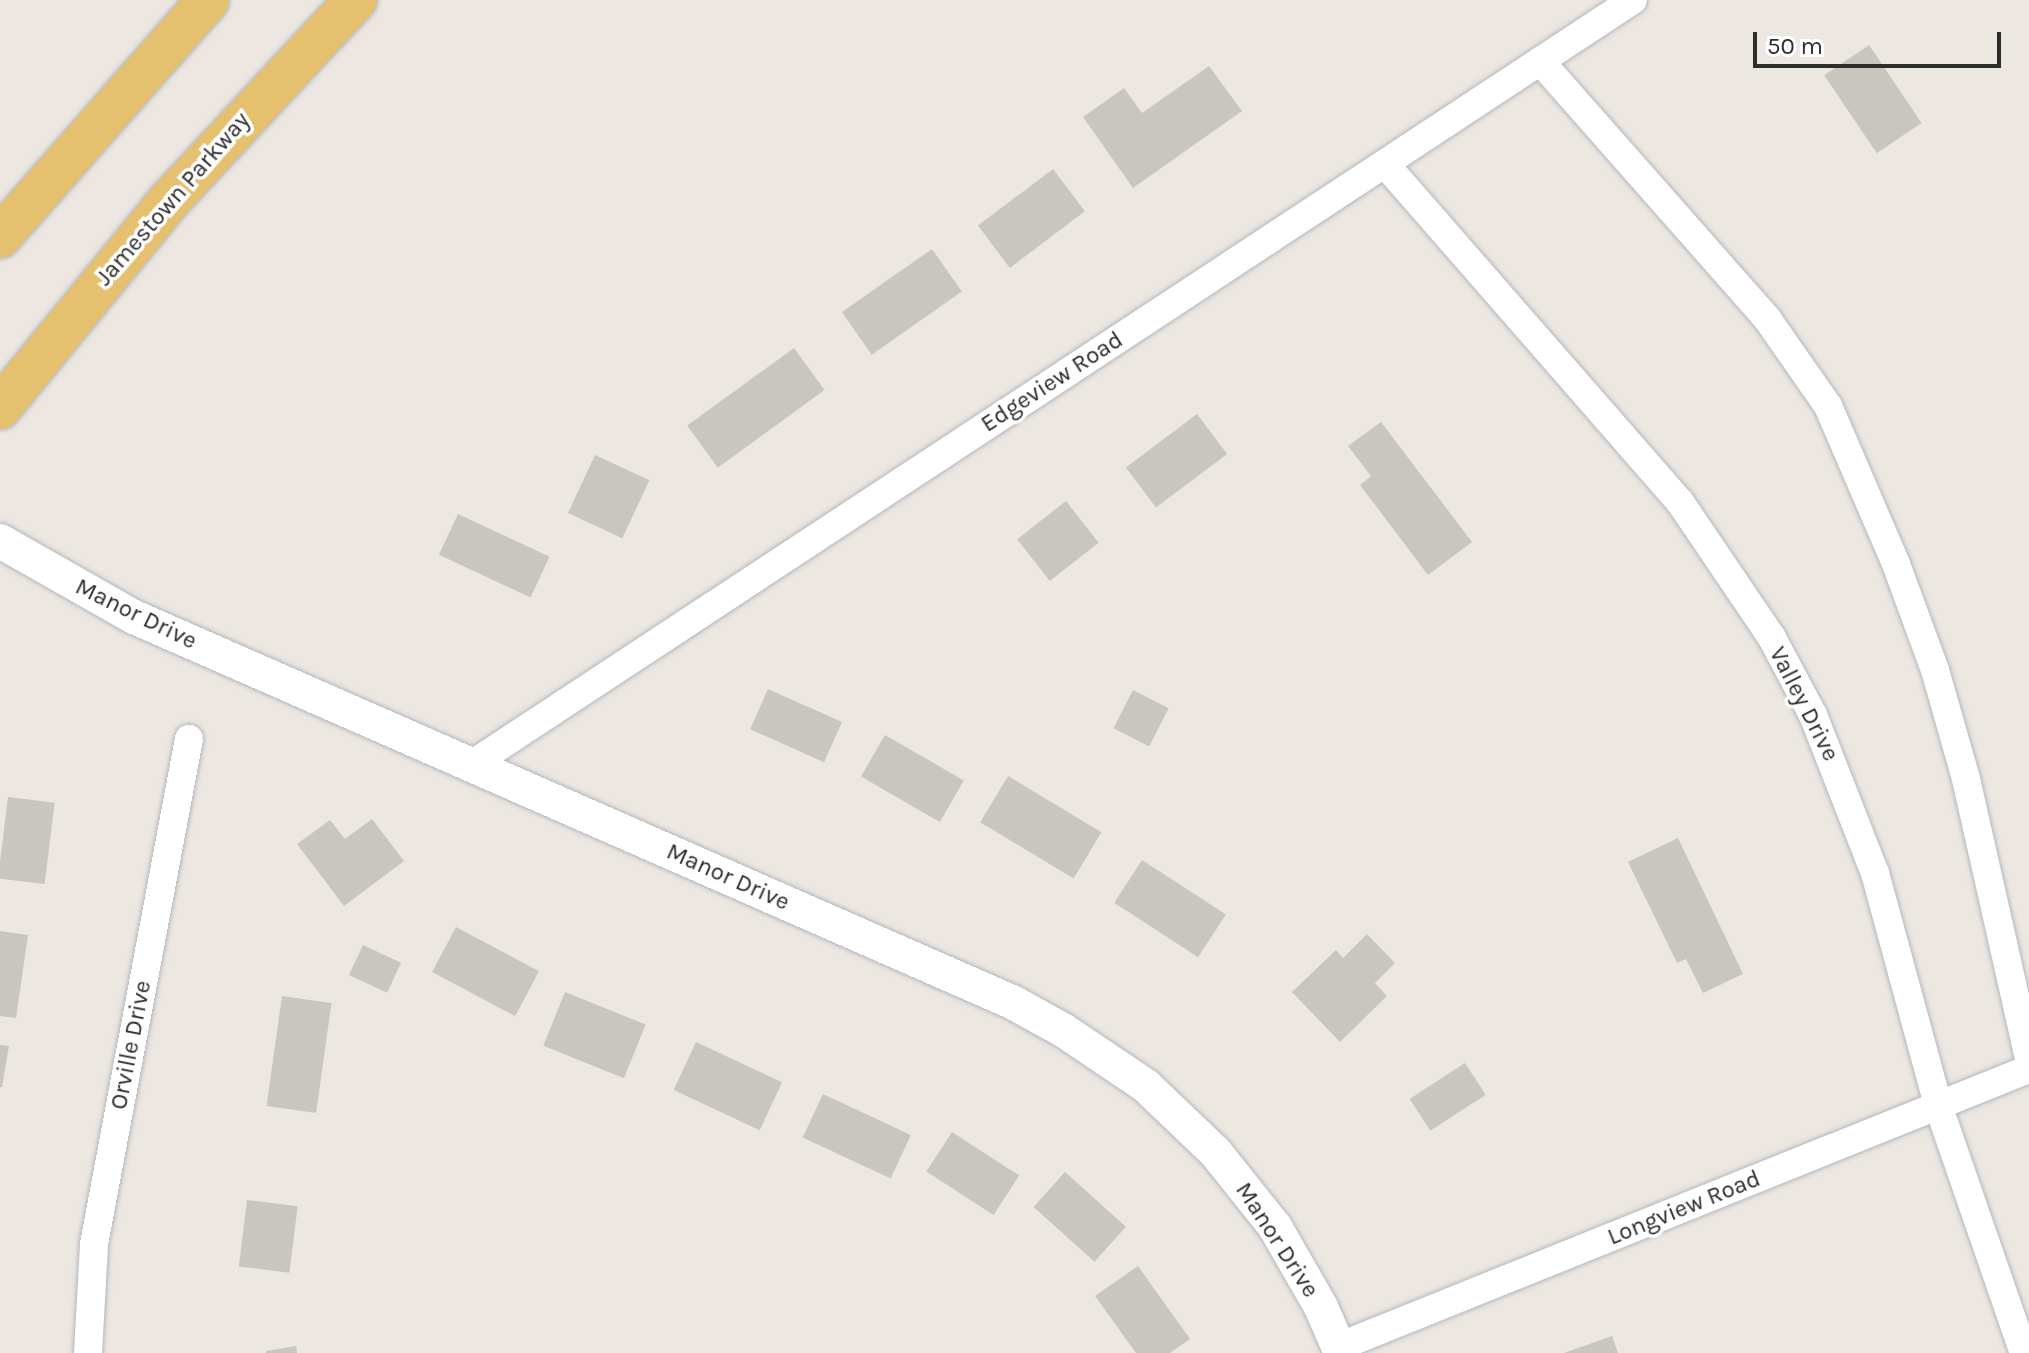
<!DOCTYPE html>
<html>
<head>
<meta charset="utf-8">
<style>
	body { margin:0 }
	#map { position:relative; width:2029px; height:1353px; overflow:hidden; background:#ede7e1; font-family:Karla,sans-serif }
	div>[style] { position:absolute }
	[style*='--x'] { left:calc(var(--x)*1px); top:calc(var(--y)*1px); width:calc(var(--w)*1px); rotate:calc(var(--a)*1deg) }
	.building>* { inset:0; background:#c9c5bf; transform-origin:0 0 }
	.roads { filter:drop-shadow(0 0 2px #b4b7bf) drop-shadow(0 0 2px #b4b7bf) }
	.minor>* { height:28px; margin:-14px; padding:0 14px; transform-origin:14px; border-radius:14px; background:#fff }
	.tertiary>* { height:34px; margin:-17px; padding:0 17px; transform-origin:17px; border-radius:17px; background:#fff }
	.primary>* { height:42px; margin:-21px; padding:0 21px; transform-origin:21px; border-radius:21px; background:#e5c06f }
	span { translate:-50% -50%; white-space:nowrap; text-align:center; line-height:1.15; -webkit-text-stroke:7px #fff; paint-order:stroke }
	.street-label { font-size:24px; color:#2d2d2d }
	.scale { position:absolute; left:1753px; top:32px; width:248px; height:36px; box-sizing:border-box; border:4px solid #2d2d2d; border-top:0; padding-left:10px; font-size:24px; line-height:28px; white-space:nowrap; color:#2d2d2d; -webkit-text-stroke:6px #fff; paint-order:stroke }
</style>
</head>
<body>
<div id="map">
	<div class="building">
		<div style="left:1869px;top:45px;width:94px;height:54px;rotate:56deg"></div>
		<div style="clip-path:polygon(1209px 66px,1242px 111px,1133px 188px,1083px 117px,1124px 88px,1142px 113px)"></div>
		<div style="left:1053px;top:169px;width:53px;height:94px;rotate:53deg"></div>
		<div style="left:932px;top:249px;width:52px;height:110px;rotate:55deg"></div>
		<div style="left:794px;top:348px;width:52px;height:132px;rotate:54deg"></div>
		<div style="left:1197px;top:414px;width:50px;height:89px;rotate:53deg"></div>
		<div style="clip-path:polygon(1381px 422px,1472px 542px,1428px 575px,1360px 485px,1371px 476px,1348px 446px)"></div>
		<div style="left:595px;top:455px;width:60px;height:64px;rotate:25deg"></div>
		<div style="left:1066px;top:501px;width:53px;height:62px;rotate:52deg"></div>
		<div style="left:458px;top:514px;width:101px;height:45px;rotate:25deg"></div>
		<div style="left:768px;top:689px;width:81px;height:44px;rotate:24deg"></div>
		<div style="left:1133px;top:690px;width:40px;height:43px;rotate:27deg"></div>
		<div style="left:885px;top:735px;width:91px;height:48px;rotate:30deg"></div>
		<div style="left:1008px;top:776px;width:109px;height:54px;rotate:31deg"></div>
		<div style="left:8px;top:797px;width:47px;height:82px;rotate:7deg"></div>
		<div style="clip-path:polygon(372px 819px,404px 861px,344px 906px,297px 844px,330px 820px,345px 839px)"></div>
		<div style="clip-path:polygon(1678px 838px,1743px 974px,1703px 993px,1686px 959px,1677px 963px,1628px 862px)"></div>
		<div style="left:1142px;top:860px;width:100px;height:51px;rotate:33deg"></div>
		<div style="left:456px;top:927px;width:94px;height:51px;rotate:28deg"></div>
		<div style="clip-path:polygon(0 931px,28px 935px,16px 1018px,0 1016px)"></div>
		<div style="clip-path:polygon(1367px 934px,1395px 963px,1375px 983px,1387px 996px,1340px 1042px,1292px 992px,1336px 950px,1343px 958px)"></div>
		<div style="left:363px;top:945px;width:42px;height:33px;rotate:25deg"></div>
		<div style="left:565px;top:992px;width:87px;height:58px;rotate:22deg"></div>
		<div style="left:282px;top:996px;width:50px;height:111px;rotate:8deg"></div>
		<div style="left:696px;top:1042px;width:95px;height:53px;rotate:25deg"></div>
		<div style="clip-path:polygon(0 1045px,9px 1046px,2px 1087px,0 1087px)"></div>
		<div style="left:1465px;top:1063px;width:38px;height:66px;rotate:57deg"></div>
		<div style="left:823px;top:1094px;width:97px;height:48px;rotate:25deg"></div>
		<div style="left:952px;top:1132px;width:80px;height:47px;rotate:33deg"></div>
		<div style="left:1065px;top:1172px;width:82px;height:47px;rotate:42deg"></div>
		<div style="left:247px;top:1200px;width:51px;height:67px;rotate:7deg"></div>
		<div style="clip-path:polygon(1138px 1266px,1190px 1339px,1170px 1353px,1136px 1353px,1095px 1296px)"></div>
		<div style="clip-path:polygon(1612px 1336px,1618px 1353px,1564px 1353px)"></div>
		<div style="clip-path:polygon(296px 1346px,297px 1353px,266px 1353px,266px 1351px)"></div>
	</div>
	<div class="roads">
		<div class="minor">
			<div style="--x:1540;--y:61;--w:345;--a:48.6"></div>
			<div style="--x:1768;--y:320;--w:105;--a:55.1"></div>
			<div style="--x:1828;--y:406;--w:172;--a:66.7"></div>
			<div style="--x:1896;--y:564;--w:113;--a:69.8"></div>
			<div style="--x:1935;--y:670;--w:113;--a:74.1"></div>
			<div style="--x:1966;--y:779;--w:287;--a:77.3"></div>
			<div style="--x:1385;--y:164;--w:449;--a:48.9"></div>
			<div style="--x:1680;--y:502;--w:164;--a:55.9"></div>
			<div style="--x:1772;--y:638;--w:87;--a:62"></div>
			<div style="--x:1813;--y:715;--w:170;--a:68.6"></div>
			<div style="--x:1875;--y:873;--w:240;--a:74.8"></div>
			<div style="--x:1938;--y:1105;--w:262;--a:70.9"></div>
			<div style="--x:471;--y:765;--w:1391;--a:-33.36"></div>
			<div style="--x:1338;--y:1347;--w:745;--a:-21.92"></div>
			<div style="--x:88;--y:1353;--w:109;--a:-86.8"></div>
			<div style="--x:94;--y:1244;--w:514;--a:-79.35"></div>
		</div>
		<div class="tertiary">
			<div style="--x:0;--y:541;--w:154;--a:29.6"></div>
			<div style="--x:134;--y:617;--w:961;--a:23.68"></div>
			<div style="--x:1014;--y:1003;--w:56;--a:28.9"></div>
			<div style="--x:1063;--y:1030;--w:100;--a:34"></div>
			<div style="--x:1146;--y:1086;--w:97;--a:43.7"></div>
			<div style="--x:1216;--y:1153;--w:95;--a:51.4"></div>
			<div style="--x:1275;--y:1227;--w:92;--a:60.1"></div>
			<div style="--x:1321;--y:1307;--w:50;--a:66.5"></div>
		</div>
		<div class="primary">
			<div style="--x:0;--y:237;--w:315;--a:-48.7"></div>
			<div style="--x:0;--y:408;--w:266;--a:-50.8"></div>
			<div style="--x:168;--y:202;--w:276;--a:-47.1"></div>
		</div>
	</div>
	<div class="street-label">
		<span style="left:173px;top:199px;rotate:-49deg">Jamestown Parkway</span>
		<span style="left:1052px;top:382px;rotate:-33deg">Edgeview Road</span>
		<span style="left:136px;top:614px;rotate:26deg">Manor Drive</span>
		<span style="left:1804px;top:704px;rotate:63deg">Valley Drive</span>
		<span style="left:728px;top:877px;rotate:24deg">Manor Drive</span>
		<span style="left:131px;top:1045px;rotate:-79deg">Orville Drive</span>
		<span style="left:1684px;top:1208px;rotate:-22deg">Longview Road</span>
		<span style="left:1277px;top:1240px;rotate:57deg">Manor Drive</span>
	</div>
	<div class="scale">50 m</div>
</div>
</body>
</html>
